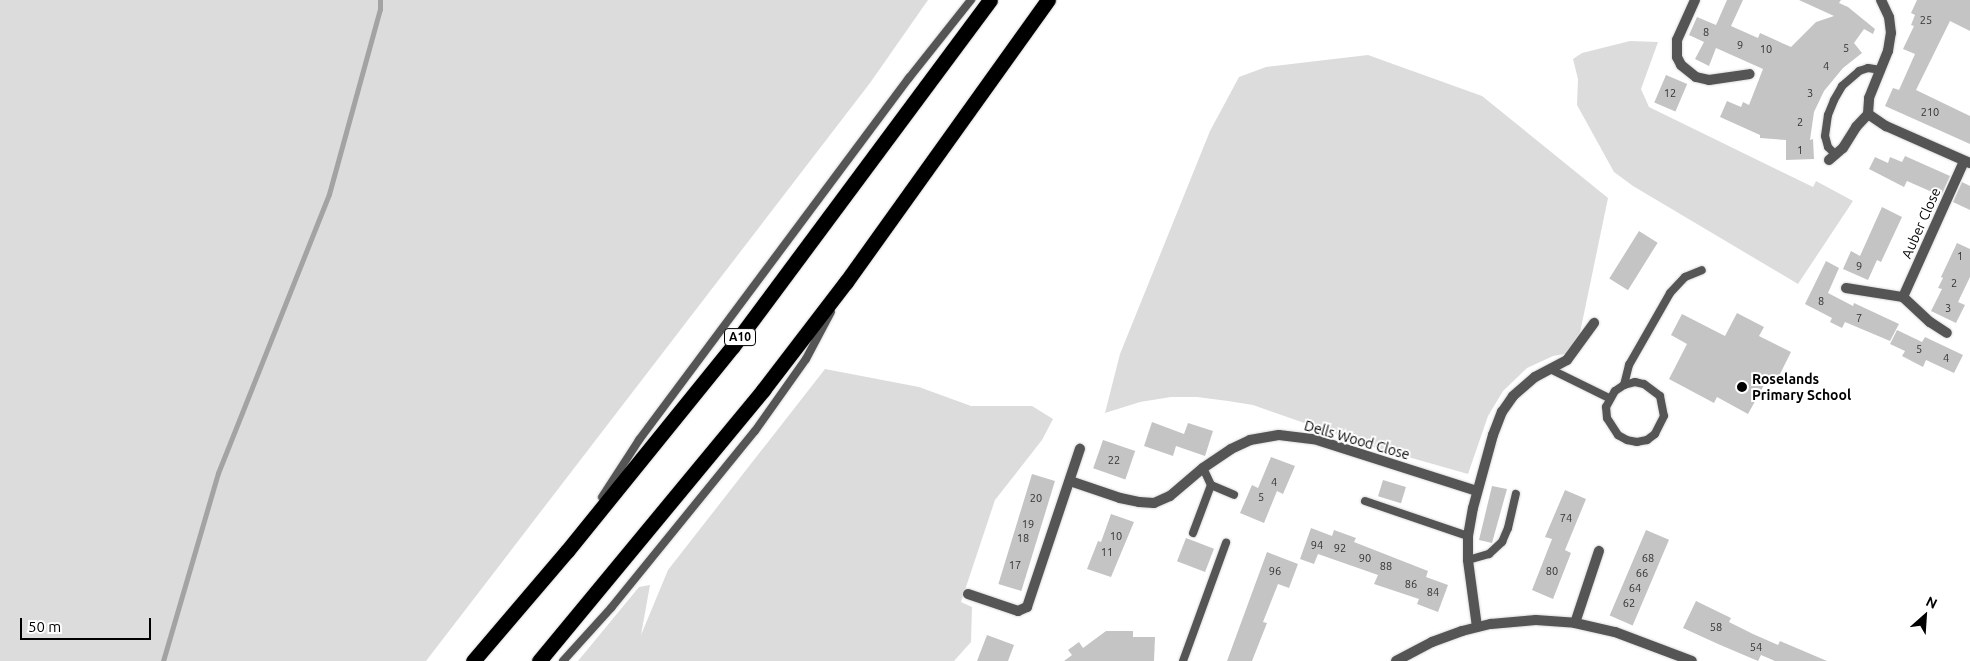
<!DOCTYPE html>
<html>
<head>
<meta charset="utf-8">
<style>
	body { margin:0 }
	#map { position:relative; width:1970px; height:661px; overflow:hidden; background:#fff; font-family:Ubuntu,sans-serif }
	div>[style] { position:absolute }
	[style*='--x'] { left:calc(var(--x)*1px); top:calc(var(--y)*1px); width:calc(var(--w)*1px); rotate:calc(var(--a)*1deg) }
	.green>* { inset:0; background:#dcdcdc }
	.stream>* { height:5px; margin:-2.5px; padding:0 2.5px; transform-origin:2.5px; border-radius:2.5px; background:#a3a3a3 }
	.building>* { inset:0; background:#c4c4c4; transform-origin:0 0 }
	.roads { filter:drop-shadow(0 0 1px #dbdbdb) drop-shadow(0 0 1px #dbdbdb) }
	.lane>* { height:8px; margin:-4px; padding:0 4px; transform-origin:4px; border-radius:4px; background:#555 }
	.street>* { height:10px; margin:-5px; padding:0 5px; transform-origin:5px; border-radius:5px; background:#555 }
	.highway>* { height:15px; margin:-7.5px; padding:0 7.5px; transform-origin:7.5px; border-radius:7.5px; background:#000 }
	.dots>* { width:14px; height:14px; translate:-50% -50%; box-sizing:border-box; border:2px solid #fff; border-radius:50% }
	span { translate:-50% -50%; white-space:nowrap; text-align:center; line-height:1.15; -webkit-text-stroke:4px #fff; paint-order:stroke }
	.number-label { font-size:11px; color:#313131 }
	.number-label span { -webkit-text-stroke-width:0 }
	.shield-label span { padding:1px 4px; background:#fff; border:1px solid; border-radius:4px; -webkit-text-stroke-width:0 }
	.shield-label { font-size:12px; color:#000; font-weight:700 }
	.street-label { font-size:14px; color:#000 }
	.poi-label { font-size:14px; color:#000; font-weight:700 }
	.left { translate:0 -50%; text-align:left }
	.north { position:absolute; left:1900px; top:591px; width:50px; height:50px; -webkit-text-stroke:4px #fff; paint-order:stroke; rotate:26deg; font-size:14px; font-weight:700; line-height:20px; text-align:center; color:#000 }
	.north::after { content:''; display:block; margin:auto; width:18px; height:22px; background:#000; clip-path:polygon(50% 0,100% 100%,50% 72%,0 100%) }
	.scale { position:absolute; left:20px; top:618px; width:131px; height:22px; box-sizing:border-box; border:2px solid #000; border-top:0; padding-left:6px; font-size:15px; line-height:18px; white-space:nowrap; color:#000; -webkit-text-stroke:4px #fff; paint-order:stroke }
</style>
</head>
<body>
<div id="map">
	<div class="green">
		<div style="clip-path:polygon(0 0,928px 0,870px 83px,426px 661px,0 661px)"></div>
		<div style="clip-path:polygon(1630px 41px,1658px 42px,1641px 89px,1649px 107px,1813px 187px,1816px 181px,1853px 201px,1798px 284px,1633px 186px,1614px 172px,1577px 105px,1578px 79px,1573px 59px,1582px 53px)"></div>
		<div style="clip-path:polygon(1368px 55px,1482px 96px,1608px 198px,1576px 352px,1553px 356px,1527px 368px,1503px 391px,1488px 416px,1468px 474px,1373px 447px,1253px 405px,1228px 401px,1197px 397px,1171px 397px,1140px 402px,1105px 413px,1120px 354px,1210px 131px,1239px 77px,1266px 67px)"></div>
		<div style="clip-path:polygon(825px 369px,919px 387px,971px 406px,1032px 406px,1053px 419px,1042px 440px,995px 500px,961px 602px,972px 607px,971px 642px,954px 661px,578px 661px,639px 587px,650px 585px,641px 635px,668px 570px)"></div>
	</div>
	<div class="stream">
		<div style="--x:163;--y:661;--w:196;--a:-73.7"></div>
		<div style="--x:218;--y:473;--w:300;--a:-68.3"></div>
		<div style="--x:329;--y:194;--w:192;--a:-74.6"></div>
		<div style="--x:380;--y:9;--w:9;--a:-90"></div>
	</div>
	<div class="building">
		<div style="clip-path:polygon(1727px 0,1743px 0,1731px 26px,1758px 38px,1760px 33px,1791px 47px,1816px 22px,1834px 16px,1799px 0,1841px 0,1839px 3px,1848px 7px,1875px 29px,1873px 34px,1864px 29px,1854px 43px,1862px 53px,1843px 68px,1824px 91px,1814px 112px,1810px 140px,1813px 139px,1814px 159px,1786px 160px,1786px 140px,1760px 138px,1760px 135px,1720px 117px,1727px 101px,1741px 107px,1743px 102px,1749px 105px,1763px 69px,1716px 48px,1709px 66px,1695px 59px,1704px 42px,1689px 35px,1697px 17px,1716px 25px)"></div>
		<div style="clip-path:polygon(1917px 0,1970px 0,1970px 31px,1950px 21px,1916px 90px,1970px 116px,1970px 144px,1885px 106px,1893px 88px,1899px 90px,1915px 54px,1903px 49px,1914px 26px,1911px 25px,1915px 15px,1911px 13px)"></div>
		<div style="left:1666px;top:75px;width:23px;height:30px;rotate:23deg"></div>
		<div style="clip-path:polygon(1905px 156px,1950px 176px,1941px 196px,1907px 181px,1904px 187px,1869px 169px,1875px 157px,1888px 163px,1890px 157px,1902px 162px)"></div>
		<div style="clip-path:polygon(1962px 182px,1970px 186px,1970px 210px,1953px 202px)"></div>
		<div style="clip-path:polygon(1882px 207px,1902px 217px,1881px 262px,1877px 260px,1868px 280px,1843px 269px,1851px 251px,1860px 256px)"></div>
		<div style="left:1639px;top:231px;width:22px;height:56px;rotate:32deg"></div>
		<div style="clip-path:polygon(1957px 243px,1970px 249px,1970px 277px,1958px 302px,1965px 305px,1956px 323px,1931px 311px,1942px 289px,1938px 288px,1943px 278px,1941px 277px)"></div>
		<div style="clip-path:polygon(1826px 261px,1839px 268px,1828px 293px,1853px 306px,1854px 303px,1899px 324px,1890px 341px,1845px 322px,1842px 328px,1830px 322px,1832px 318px,1805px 304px)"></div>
		<div style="clip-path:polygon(1737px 313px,1764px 327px,1759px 336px,1791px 352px,1777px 380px,1769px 376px,1748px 414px,1717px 397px,1714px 403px,1669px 379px,1687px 344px,1671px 335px,1682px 314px,1725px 336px)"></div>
		<div style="clip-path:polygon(1897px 330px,1922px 342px,1925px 337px,1963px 355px,1954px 373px,1926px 360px,1923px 367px,1902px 356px,1905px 351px,1890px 344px)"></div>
		<div style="clip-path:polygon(1152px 422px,1184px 434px,1188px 423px,1213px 431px,1205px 456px,1176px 446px,1173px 456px,1144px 446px)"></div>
		<div style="left:1103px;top:440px;width:34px;height:30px;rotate:19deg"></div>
		<div style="clip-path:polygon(1271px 457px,1295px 466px,1283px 494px,1277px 491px,1264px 523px,1240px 513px,1252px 485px,1258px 488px)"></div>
		<div style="left:1032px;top:474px;width:24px;height:115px;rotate:17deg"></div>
		<div style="left:1383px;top:480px;width:24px;height:17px;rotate:17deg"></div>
		<div style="clip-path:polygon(1492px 486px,1507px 489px,1492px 543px,1479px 540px)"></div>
		<div style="clip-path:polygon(1565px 490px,1586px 499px,1565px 550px,1571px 553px,1553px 599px,1532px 590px,1552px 539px,1545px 537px)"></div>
		<div style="clip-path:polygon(1111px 514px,1134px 522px,1111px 577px,1087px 569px,1098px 541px,1101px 542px)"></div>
		<div style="clip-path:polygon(1311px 528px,1332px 536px,1334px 530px,1356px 538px,1354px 542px,1428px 571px,1426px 577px,1448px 585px,1438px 612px,1417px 604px,1419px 599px,1374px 584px,1378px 575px,1318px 554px,1314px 564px,1300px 559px)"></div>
		<div style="left:1646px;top:530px;width:25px;height:93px;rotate:23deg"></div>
		<div style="left:1186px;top:538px;width:30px;height:25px;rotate:21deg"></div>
		<div style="clip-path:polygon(1267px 552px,1298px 564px,1289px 588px,1278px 584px,1263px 622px,1267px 623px,1252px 661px,1227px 661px)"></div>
		<div style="clip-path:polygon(1696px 601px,1731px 618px,1729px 622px,1753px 634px,1778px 645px,1780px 641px,1827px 661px,1775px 661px,1761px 655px,1758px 661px,1718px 644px,1683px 628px)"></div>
		<div style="clip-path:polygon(1106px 631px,1133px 631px,1133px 637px,1155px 637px,1154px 661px,1064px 661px,1072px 655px,1068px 650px,1079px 642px,1083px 648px)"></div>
		<div style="clip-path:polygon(987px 635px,1014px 645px,1008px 661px,977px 661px)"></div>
	</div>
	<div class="roads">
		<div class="lane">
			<div style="--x:1836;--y:155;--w:11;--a:-135"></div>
			<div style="--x:1828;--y:147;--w:11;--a:-105"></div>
			<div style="--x:1825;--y:136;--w:21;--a:-82"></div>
			<div style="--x:1828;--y:115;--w:16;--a:-68"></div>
			<div style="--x:1834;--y:100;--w:16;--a:-60"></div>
			<div style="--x:1842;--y:86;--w:23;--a:-41"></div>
			<div style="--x:1859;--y:71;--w:9;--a:-18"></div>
			<div style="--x:1868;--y:68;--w:13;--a:9"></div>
			<div style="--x:1550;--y:369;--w:66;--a:26.2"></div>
			<div style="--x:1624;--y:385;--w:11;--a:-15"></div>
			<div style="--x:1635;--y:382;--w:9;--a:13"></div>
			<div style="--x:1644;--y:384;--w:20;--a:37"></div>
			<div style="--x:1660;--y:396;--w:20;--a:79"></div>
			<div style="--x:1664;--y:416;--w:20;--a:117"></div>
			<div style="--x:1655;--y:434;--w:10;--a:143"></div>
			<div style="--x:1647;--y:440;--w:10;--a:169"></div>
			<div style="--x:1637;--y:442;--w:10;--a:-169"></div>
			<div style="--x:1627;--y:440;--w:10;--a:-151"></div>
			<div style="--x:1618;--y:435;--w:20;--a:-123"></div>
			<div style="--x:1607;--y:418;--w:11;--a:-95"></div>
			<div style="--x:1606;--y:407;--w:18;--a:-61"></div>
			<div style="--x:1615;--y:391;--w:11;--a:-34"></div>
			<div style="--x:1624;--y:385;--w:21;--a:-76"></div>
			<div style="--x:1629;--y:365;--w:83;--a:-60.3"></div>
			<div style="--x:1670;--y:293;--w:22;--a:-47"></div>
			<div style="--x:1685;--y:277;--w:18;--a:-22"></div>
			<div style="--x:1211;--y:485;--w:25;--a:23"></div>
			<div style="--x:602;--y:497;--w:68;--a:-57"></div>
			<div style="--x:639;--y:440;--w:452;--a:-53.3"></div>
			<div style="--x:909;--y:78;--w:100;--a:-51.5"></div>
			<div style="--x:1365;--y:501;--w:109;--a:18.8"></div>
			<div style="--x:1193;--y:533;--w:51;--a:-69.4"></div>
			<div style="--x:1211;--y:485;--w:19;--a:-115"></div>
			<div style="--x:1468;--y:560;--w:22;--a:-16"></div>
			<div style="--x:1489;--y:554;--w:18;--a:-43"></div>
			<div style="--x:1502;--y:542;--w:15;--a:-67"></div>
			<div style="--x:1508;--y:528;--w:35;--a:-77"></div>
			<div style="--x:563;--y:661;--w:72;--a:-47.8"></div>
			<div style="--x:611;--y:608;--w:228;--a:-50.9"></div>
			<div style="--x:755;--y:431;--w:88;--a:-54.7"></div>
			<div style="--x:806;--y:359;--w:53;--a:-62"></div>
			<div style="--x:1183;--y:661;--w:126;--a:-70"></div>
		</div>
		<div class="street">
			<div style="--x:1695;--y:0;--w:44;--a:114.2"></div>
			<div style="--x:1677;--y:40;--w:17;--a:90"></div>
			<div style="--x:1677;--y:57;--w:9;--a:63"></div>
			<div style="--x:1681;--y:65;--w:19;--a:39"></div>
			<div style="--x:1696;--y:77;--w:13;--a:13"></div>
			<div style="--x:1709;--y:80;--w:41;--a:-8.3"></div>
			<div style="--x:1868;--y:114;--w:16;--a:-86"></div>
			<div style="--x:1869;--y:98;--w:51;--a:-68"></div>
			<div style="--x:1888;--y:51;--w:18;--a:-81"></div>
			<div style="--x:1891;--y:33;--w:16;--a:-97"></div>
			<div style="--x:1889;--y:17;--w:19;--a:-115"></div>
			<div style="--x:1868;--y:114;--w:22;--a:34"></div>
			<div style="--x:1886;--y:126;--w:92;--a:23.8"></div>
			<div style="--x:1829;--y:160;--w:18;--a:-41"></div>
			<div style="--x:1843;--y:148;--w:25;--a:-58"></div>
			<div style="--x:1856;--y:127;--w:18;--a:-47"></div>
			<div style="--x:1846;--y:288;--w:58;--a:9"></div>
			<div style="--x:1903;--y:297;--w:37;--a:43"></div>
			<div style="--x:1930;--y:322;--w:20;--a:33"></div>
			<div style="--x:1903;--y:297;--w:149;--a:-65.8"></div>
			<div style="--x:1070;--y:481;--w:53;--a:18.8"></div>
			<div style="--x:1120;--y:498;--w:19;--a:12"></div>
			<div style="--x:1139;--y:502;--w:15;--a:4"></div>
			<div style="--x:1154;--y:503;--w:17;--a:-24"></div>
			<div style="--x:1170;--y:496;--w:43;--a:-40.3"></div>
			<div style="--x:1203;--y:468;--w:34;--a:-34"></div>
			<div style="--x:1231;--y:449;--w:21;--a:-25"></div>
			<div style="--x:1250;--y:440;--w:29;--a:-10"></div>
			<div style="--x:1279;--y:435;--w:35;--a:7"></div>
			<div style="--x:1314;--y:439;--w:171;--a:17.7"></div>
			<div style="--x:968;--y:594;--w:53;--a:18.8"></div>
			<div style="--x:1018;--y:611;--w:10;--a:-24"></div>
			<div style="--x:1027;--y:607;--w:167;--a:-71.5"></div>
			<div style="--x:1575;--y:623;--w:76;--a:-71.6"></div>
			<div style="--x:1477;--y:627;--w:68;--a:-97.7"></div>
			<div style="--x:1468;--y:560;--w:24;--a:-90"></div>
			<div style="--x:1468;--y:536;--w:28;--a:-80"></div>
			<div style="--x:1473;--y:508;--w:76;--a:-74.7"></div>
			<div style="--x:1493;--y:435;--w:25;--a:-69"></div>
			<div style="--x:1502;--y:412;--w:19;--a:-55"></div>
			<div style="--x:1513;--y:396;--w:29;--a:-41"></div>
			<div style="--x:1535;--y:377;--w:36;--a:-28"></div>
			<div style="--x:1567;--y:360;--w:46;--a:-53.9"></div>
			<div style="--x:1396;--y:661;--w:41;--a:-27.8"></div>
			<div style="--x:1432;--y:642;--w:32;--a:-20"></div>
			<div style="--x:1462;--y:631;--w:30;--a:-14"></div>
			<div style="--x:1491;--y:624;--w:45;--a:-5.1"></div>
			<div style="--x:1536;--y:620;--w:39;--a:4"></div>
			<div style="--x:1575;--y:623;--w:41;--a:12.7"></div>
			<div style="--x:1615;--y:632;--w:82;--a:20.6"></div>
		</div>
		<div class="highway">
			<div style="--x:473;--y:661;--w:145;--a:-49.5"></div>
			<div style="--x:567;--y:551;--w:264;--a:-51"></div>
			<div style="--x:733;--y:346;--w:431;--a:-53.4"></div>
			<div style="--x:539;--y:661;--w:352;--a:-50.4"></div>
			<div style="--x:763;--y:390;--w:136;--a:-52.5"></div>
			<div style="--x:846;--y:282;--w:347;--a:-54.4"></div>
		</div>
	</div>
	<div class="dots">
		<div style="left:1742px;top:387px;background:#000"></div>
	</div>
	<div class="number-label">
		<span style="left:1926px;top:20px">25</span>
		<span style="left:1706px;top:32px">8</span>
		<span style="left:1740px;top:45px">9</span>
		<span style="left:1846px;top:48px">5</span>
		<span style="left:1766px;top:49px">10</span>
		<span style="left:1826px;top:66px">4</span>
		<span style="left:1670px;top:93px">12</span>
		<span style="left:1810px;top:93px">3</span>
		<span style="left:1930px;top:112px">210</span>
		<span style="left:1800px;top:122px">2</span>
		<span style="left:1800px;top:150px">1</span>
		<span style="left:1960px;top:256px">1</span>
		<span style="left:1859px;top:266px">9</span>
		<span style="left:1954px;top:283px">2</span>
		<span style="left:1821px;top:301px">8</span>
		<span style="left:1948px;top:308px">3</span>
		<span style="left:1859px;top:318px">7</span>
		<span style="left:1919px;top:349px">5</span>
		<span style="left:1946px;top:358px">4</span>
		<span style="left:1114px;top:460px">22</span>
		<span style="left:1274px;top:482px">4</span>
		<span style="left:1261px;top:497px">5</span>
		<span style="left:1036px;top:498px">20</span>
		<span style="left:1566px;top:518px">74</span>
		<span style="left:1028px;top:524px">19</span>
		<span style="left:1116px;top:536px">10</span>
		<span style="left:1023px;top:538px">18</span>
		<span style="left:1317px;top:545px">94</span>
		<span style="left:1340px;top:548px">92</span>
		<span style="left:1107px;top:552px">11</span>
		<span style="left:1365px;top:558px">90</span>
		<span style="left:1648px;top:558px">68</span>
		<span style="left:1015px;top:565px">17</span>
		<span style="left:1386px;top:566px">88</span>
		<span style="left:1275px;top:571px">96</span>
		<span style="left:1552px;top:571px">80</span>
		<span style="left:1642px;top:573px">66</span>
		<span style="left:1411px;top:584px">86</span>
		<span style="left:1635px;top:588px">64</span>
		<span style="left:1433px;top:592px">84</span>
		<span style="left:1629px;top:603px">62</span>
		<span style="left:1716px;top:627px">58</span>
		<span style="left:1756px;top:647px">54</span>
	</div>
	<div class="shield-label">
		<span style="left:740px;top:337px">A10</span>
	</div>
	<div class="street-label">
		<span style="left:1921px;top:223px;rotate:-66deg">Auber Close</span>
		<span style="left:1357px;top:440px;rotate:16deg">Dells Wood Close</span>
	</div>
	<div class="poi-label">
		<span class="left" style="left:1752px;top:387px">Roselands<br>Primary School</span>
	</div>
	<div class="north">N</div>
	<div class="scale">50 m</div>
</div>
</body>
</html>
